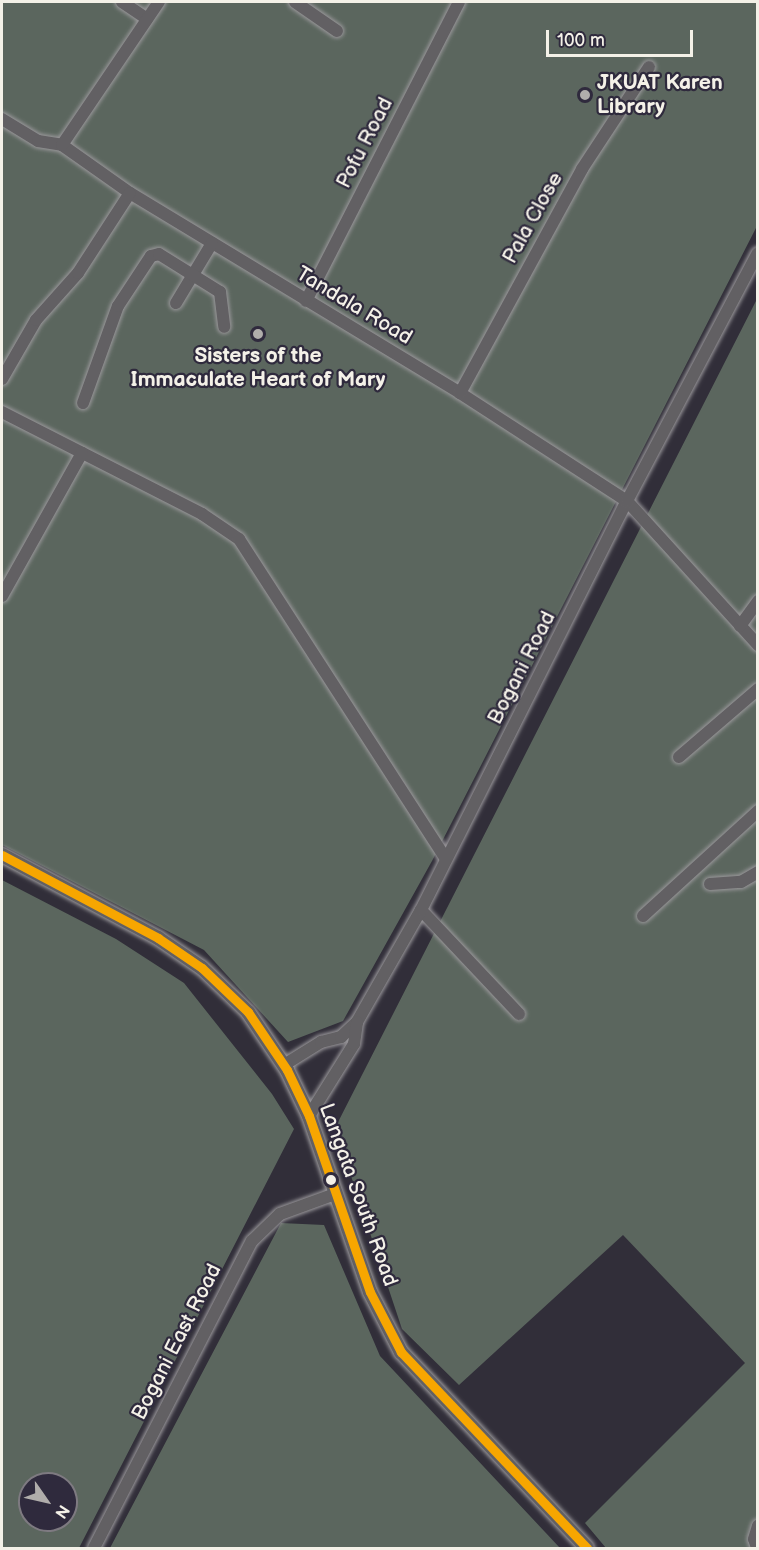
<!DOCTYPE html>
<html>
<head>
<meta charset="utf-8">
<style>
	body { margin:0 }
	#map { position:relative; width:759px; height:1550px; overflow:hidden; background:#312e39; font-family:"Balsamiq Sans",sans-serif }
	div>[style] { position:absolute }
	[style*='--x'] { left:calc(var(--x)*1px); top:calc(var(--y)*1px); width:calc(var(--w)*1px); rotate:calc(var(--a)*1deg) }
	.green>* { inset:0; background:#5b665e }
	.roads { filter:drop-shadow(0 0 2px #9a989b) drop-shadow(0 0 2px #9a989b) }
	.minor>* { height:12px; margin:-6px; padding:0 6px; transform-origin:6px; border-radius:6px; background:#626063 }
	.tertiary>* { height:14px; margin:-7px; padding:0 7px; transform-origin:7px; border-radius:7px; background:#626063 }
	.bus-1>* { height:9px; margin:-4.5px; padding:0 4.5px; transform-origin:4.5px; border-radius:4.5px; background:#f7a600 }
	.dots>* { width:16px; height:16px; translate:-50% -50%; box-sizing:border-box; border:3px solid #2f2a3d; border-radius:50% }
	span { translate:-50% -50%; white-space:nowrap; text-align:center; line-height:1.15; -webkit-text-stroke:4.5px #2f2a3d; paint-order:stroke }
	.poi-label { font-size:21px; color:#f4f1e8; font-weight:700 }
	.left { translate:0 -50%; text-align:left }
	.street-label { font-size:21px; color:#f4f1e8 }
	.frame { position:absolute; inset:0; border:3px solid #f4f1e8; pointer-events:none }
	.north { position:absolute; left:18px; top:1472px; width:60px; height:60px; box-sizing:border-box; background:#2f2a3d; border:2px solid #7e7a81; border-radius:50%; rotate:124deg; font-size:16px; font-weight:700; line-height:24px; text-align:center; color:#f4f1e8 }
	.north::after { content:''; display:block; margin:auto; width:21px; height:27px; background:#b0adab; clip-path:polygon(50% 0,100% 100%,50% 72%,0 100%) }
	.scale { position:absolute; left:546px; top:30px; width:147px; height:27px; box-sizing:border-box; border:3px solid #f4f1e8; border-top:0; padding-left:8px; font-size:18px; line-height:21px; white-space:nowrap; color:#f4f1e8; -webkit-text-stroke:4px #2f2a3d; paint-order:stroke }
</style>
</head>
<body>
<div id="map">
	<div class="green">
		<div style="clip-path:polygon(2px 2px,757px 2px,757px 226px,432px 861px,343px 1021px,288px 1042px,204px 950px,2px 845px)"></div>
		<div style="clip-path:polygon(757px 299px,757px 1548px,606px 1548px,585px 1523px,745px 1363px,623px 1235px,459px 1385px,402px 1329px,335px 1128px)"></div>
		<div style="clip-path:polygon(evenodd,2px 880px,116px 939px,184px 983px,272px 1094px,294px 1129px,79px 1548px,2px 1548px,2px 880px,30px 1484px,66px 1484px,66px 1520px,30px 1520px,30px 1484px)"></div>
		<div style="clip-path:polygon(281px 1223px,324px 1225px,380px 1356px,560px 1548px,110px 1548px)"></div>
	</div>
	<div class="roads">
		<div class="minor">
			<div style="--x:122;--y:2;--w:30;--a:34"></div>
			<div style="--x:295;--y:2;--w:51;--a:34.6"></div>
			<div style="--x:2;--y:119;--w:42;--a:31.4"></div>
			<div style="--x:38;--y:141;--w:24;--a:9"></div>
			<div style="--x:62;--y:145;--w:83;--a:35.2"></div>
			<div style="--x:130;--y:193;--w:386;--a:31.2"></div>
			<div style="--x:460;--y:393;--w:199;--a:32.9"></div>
			<div style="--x:627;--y:501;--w:195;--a:47.7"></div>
			<div style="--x:62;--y:145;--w:173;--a:-55.9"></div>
			<div style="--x:306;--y:301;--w:336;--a:-62.9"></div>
			<div style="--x:176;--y:303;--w:70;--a:-59"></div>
			<div style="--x:2;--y:379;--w:68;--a:-60"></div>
			<div style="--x:36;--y:320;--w:63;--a:-48.2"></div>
			<div style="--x:78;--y:273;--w:95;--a:-57"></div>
			<div style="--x:460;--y:393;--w:255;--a:-61.4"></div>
			<div style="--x:582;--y:169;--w:122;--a:-56.7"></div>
			<div style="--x:83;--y:403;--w:103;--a:-70.2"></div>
			<div style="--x:118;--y:306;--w:60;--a:-56.6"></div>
			<div style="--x:151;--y:256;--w:8;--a:-14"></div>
			<div style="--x:159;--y:254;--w:72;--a:31.9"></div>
			<div style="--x:220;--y:292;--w:35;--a:83"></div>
			<div style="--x:2;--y:412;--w:225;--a:27"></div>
			<div style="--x:202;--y:514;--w:45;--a:34"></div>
			<div style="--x:239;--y:539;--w:381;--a:57.1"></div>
			<div style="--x:2;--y:596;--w:164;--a:-60.8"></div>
			<div style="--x:740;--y:626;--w:31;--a:-54"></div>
			<div style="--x:679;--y:757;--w:104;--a:-40.7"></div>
			<div style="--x:710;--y:884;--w:31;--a:-4"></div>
			<div style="--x:741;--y:882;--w:20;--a:-30"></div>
			<div style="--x:421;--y:910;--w:143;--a:46.7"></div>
			<div style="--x:643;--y:916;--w:156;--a:-42.4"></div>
			<div style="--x:284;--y:1065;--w:44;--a:-31.9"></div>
			<div style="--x:321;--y:1042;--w:21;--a:-14"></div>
			<div style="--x:341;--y:1037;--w:22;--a:-43"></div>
			<div style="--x:357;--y:1022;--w:129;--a:-60.3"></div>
			<div style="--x:421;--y:910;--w:458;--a:-63.3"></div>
			<div style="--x:627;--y:501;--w:280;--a:-62.2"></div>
			<div style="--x:309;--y:1116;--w:85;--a:-58"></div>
			<div style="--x:354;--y:1044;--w:22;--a:-82"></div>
			<div style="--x:94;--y:1548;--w:345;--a:-62.8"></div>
			<div style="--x:252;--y:1241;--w:39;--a:-44"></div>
			<div style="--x:280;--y:1214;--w:59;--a:-20"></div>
			<div style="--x:757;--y:1548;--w:9;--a:-108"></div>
			<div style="--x:754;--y:1539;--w:14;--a:-73"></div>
		</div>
		<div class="tertiary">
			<div style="--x:2;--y:855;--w:177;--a:28"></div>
			<div style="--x:158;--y:938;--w:53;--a:34.3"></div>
			<div style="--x:202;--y:968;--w:64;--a:43.7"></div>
			<div style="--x:248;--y:1012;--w:70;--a:56.1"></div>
			<div style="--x:287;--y:1070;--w:51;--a:64.4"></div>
			<div style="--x:309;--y:1116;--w:186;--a:70.9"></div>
			<div style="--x:370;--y:1292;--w:68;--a:62.7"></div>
			<div style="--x:401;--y:1352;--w:270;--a:46.5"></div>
		</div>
	</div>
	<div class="bus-1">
		<div style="--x:2;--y:855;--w:177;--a:28"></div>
		<div style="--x:158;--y:938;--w:53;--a:34.3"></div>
		<div style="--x:202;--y:968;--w:64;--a:43.7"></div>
		<div style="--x:248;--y:1012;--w:70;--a:56.1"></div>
		<div style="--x:287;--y:1070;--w:51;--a:64.4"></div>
		<div style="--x:309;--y:1116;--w:186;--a:70.9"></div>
		<div style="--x:370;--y:1292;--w:68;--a:62.7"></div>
		<div style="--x:401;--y:1352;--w:270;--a:46.5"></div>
	</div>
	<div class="dots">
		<div style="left:585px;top:95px;background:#b0adab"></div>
		<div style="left:258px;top:334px;background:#b0adab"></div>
		<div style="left:331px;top:1180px;background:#f4f1e8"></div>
	</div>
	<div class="poi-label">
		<span class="left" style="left:597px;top:95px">JKUAT Karen<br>Library</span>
		<span style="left:258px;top:368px">Sisters of the<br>Immaculate Heart of Mary</span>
	</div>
	<div class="street-label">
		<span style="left:365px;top:143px;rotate:-63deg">Pofu Road</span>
		<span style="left:533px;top:218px;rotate:-61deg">Pala Close</span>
		<span style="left:354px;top:306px;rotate:31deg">Tandala Road</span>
		<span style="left:522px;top:668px;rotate:-63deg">Bogani Road</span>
		<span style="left:358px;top:1195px;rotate:70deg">Langata South Road</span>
		<span style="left:177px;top:1342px;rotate:-63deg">Bogani East Road</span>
	</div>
	<div class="frame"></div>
	<div class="north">N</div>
	<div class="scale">100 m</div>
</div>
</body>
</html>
